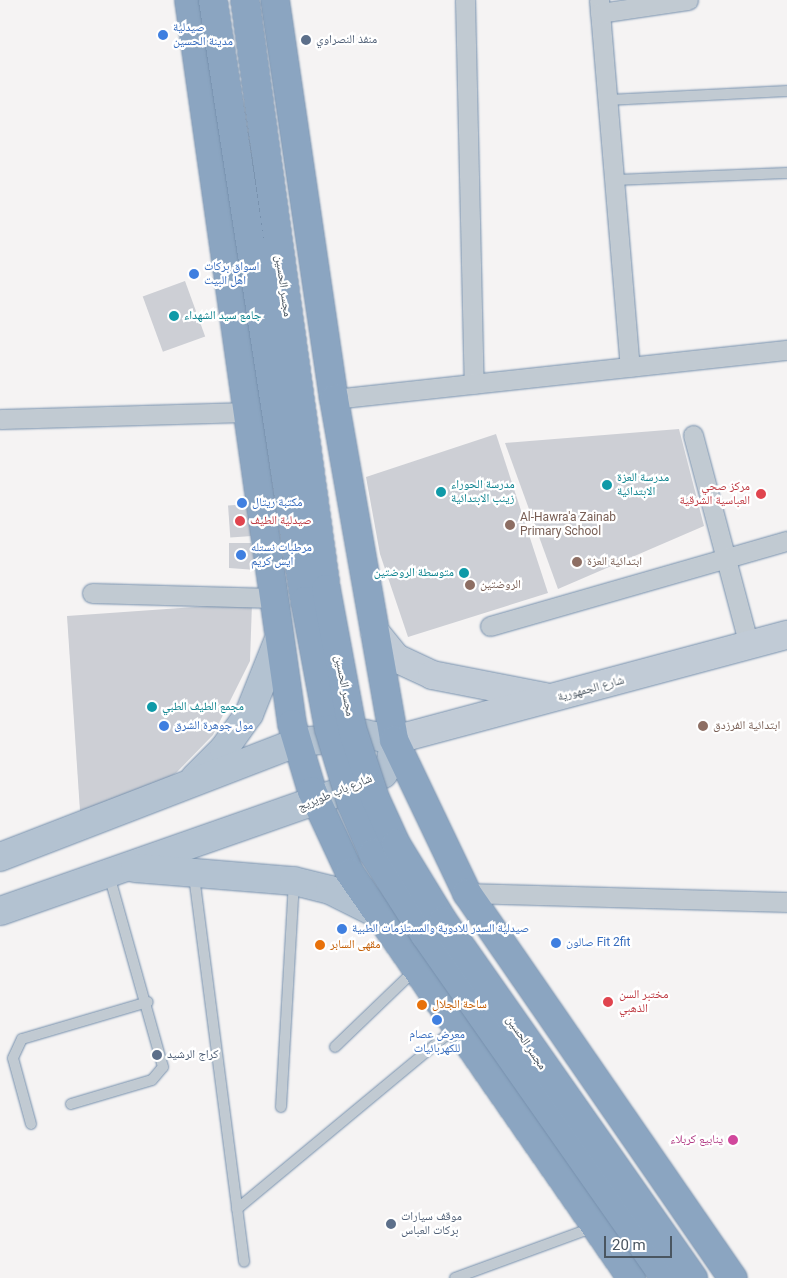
<!DOCTYPE html>
<html>
<head>
<meta charset="utf-8">
<style>
	body { margin:0 }
	#map { position:relative; width:787px; height:1278px; overflow:hidden; background:#f5f3f3; font-family:Roboto,"Noto Naskh Arabic",sans-serif }
	div>[style] { position:absolute }
	[style*='--x'] { left:calc(var(--x)*1px); top:calc(var(--y)*1px); width:calc(var(--w)*1px); rotate:calc(var(--a)*1deg) }
	.building>* { inset:0; background:#cdcfd5; transform-origin:0 0 }
	.roads { filter:drop-shadow(0 0 1px #7690ad) drop-shadow(0 0 1px #7690ad) }
	.lane>* { height:10px; margin:-5px; padding:0 5px; transform-origin:5px; border-radius:5px; background:#c1cad2 }
	.street>* { height:19px; margin:-9.5px; padding:0 9.5px; transform-origin:9.5px; border-radius:9.5px; background:#c1cad2 }
	.secondary>* { height:28px; margin:-14px; padding:0 14px; transform-origin:14px; border-radius:14px; background:#c1cbd6 }
	.primary>* { height:28px; margin:-14px; padding:0 14px; transform-origin:14px; border-radius:14px; background:#b3c2d1 }
	.highway>* { height:28px; margin:-14px; padding:0 14px; transform-origin:14px; border-radius:14px; background:#8ba5c1 }
	.bridges { filter:drop-shadow(0 0 1px #7690ad) drop-shadow(0 0 1px #7690ad) }
	.highway-bridge>* { height:28px; margin:-14px; padding:0 14px; transform-origin:14px; border-radius:14px; background:#8ba5c1 }
	.dots>* { width:14px; height:14px; translate:-50% -50%; box-sizing:border-box; border:2px solid #fff; border-radius:50% }
	span { translate:-50% -50%; white-space:nowrap; text-align:center; line-height:1.15; -webkit-text-stroke:4.5px #fff; paint-order:stroke }
	.shop-label { font-size:12px; color:#366cbe }
	.left { translate:0 -50%; text-align:left }
	.service-label { font-size:12px; color:#4e5e75 }
	.street-label { font-size:12px; color:#4a5661 }
	.culture-label { font-size:12px; color:#0d838f }
	.right { translate:-100% -50%; text-align:right }
	.health-label { font-size:12px; color:#be3a42 }
	.education-label { font-size:12px; color:#785e54 }
	.food-label { font-size:12px; color:#c56008 }
	.hotel-label { font-size:12px; color:#b23c85 }
	.scale { position:absolute; left:604px; top:1236px; width:68px; height:22px; box-sizing:border-box; border:2px solid #4a5661; border-top:0; padding-left:6px; font-size:15px; line-height:18px; white-space:nowrap; color:#4a5661; -webkit-text-stroke:4px #fff; paint-order:stroke }
</style>
</head>
<body>
<div id="map">
	<div class="building">
		<div style="left:185px;top:281px;width:59px;height:45px;rotate:70deg"></div>
		<div style="clip-path:polygon(679px 429px,704px 526px,558px 589px,505px 443px)"></div>
		<div style="clip-path:polygon(496px 434px,548px 593px,408px 637px,380px 554px,366px 477px)"></div>
		<div style="left:250px;top:504px;width:32px;height:22px;rotate:86deg"></div>
		<div style="clip-path:polygon(229px 543px,251px 543px,257px 570px,229px 568px)"></div>
		<div style="clip-path:polygon(252px 603px,250px 661px,213px 735px,176px 773px,154px 786px,80px 811px,67px 616px)"></div>
	</div>
	<div class="roads">
		<div class="lane">
			<div style="--x:608;--y:100;--w:179;--a:-2.9"></div>
			<div style="--x:614;--y:180;--w:173;--a:-2.3"></div>
			<div style="--x:194;--y:876;--w:389;--a:82.6"></div>
			<div style="--x:335;--y:1047;--w:112;--a:-43.9"></div>
			<div style="--x:71;--y:1104;--w:84;--a:-16.5"></div>
			<div style="--x:152;--y:1080;--w:17;--a:-50"></div>
			<div style="--x:163;--y:1067;--w:199;--a:-105.7"></div>
			<div style="--x:281;--y:1107;--w:225;--a:-86.7"></div>
			<div style="--x:31;--y:1124;--w:68;--a:-105.3"></div>
			<div style="--x:13;--y:1058;--w:21;--a:-65"></div>
			<div style="--x:22;--y:1039;--w:131;--a:-16.4"></div>
			<div style="--x:237;--y:1209;--w:285;--a:-39.7"></div>
			<div style="--x:455;--y:1278;--w:148;--a:-20.1"></div>
		</div>
		<div class="street">
			<div style="--x:465;--y:0;--w:384;--a:88.7"></div>
			<div style="--x:599;--y:0;--w:368;--a:85.2"></div>
			<div style="--x:600;--y:13;--w:89;--a:-8.4"></div>
			<div style="--x:334;--y:399;--w:456;--a:-6.2"></div>
			<div style="--x:0;--y:419;--w:246;--a:-1.6"></div>
			<div style="--x:693;--y:435;--w:218;--a:75.1"></div>
			<div style="--x:92;--y:593;--w:181;--a:1.6"></div>
			<div style="--x:490;--y:626;--w:309;--a:-16"></div>
			<div style="--x:467;--y:893;--w:320;--a:1.6"></div>
		</div>
		<div class="secondary">
			<div style="--x:375;--y:632;--w:33;--a:51"></div>
			<div style="--x:396;--y:658;--w:40;--a:25"></div>
			<div style="--x:432;--y:675;--w:115;--a:11"></div>
			<div style="--x:394;--y:740;--w:407;--a:-15"></div>
		</div>
		<div class="primary">
			<div style="--x:195;--y:778;--w:41;--a:-45"></div>
			<div style="--x:224;--y:749;--w:43;--a:-54.5"></div>
			<div style="--x:249;--y:714;--w:81;--a:-68.2"></div>
			<div style="--x:0;--y:857;--w:317;--a:-21.1"></div>
			<div style="--x:296;--y:743;--w:70;--a:-7.4"></div>
			<div style="--x:365;--y:734;--w:30;--a:12"></div>
			<div style="--x:394;--y:740;--w:22;--a:98"></div>
			<div style="--x:391;--y:762;--w:14;--a:124"></div>
			<div style="--x:383;--y:774;--w:25;--a:154"></div>
			<div style="--x:360;--y:785;--w:381;--a:160.7"></div>
			<div style="--x:135;--y:868;--w:160;--a:4.7"></div>
			<div style="--x:294;--y:881;--w:37;--a:14"></div>
			<div style="--x:330;--y:890;--w:56;--a:26.6"></div>
		</div>
		<div class="highway">
			<div style="--x:189;--y:0;--w:731;--a:81.9"></div>
			<div style="--x:292;--y:724;--w:70;--a:73.4"></div>
			<div style="--x:312;--y:791;--w:90;--a:65.1"></div>
			<div style="--x:350;--y:873;--w:493;--a:55.2"></div>
			<div style="--x:275;--y:0;--w:403;--a:81.6"></div>
			<div style="--x:334;--y:399;--w:346;--a:80"></div>
			<div style="--x:394;--y:740;--w:170;--a:64.5"></div>
			<div style="--x:467;--y:893;--w:468;--a:55.4"></div>
		</div>
	</div>
	<div class="bridges">
		<div class="highway-bridge">
			<div style="--x:213;--y:0;--w:608;--a:81.3"></div>
			<div style="--x:305;--y:601;--w:130;--a:79.4"></div>
			<div style="--x:329;--y:729;--w:79;--a:73.2"></div>
			<div style="--x:352;--y:805;--w:52;--a:66.4"></div>
			<div style="--x:373;--y:853;--w:97;--a:57.6"></div>
			<div style="--x:425;--y:935;--w:419;--a:55"></div>
			<div style="--x:245;--y:0;--w:595;--a:82.17"></div>
			<div style="--x:326;--y:589;--w:141;--a:79.4"></div>
			<div style="--x:352;--y:728;--w:74;--a:71.8"></div>
			<div style="--x:375;--y:798;--w:51;--a:65.5"></div>
			<div style="--x:396;--y:844;--w:90;--a:58.6"></div>
			<div style="--x:443;--y:921;--w:436;--a:55"></div>
		</div>
	</div>
	<div class="dots">
		<div style="left:163px;top:35px;background:#3f7fe0"></div>
		<div style="left:306px;top:40px;background:#5c6f8a"></div>
		<div style="left:194px;top:274px;background:#3f7fe0"></div>
		<div style="left:174px;top:316px;background:#0f9aa8"></div>
		<div style="left:607px;top:485px;background:#0f9aa8"></div>
		<div style="left:441px;top:492px;background:#0f9aa8"></div>
		<div style="left:761px;top:494px;background:#e0444e"></div>
		<div style="left:242px;top:503px;background:#3f7fe0"></div>
		<div style="left:240px;top:521px;background:#e0444e"></div>
		<div style="left:510px;top:525px;background:#8d6e63"></div>
		<div style="left:241px;top:555px;background:#3f7fe0"></div>
		<div style="left:577px;top:562px;background:#8d6e63"></div>
		<div style="left:464px;top:573px;background:#0f9aa8"></div>
		<div style="left:470px;top:585px;background:#8d6e63"></div>
		<div style="left:152px;top:707px;background:#0f9aa8"></div>
		<div style="left:164px;top:726px;background:#3f7fe0"></div>
		<div style="left:703px;top:726px;background:#8d6e63"></div>
		<div style="left:342px;top:929px;background:#3f7fe0"></div>
		<div style="left:556px;top:943px;background:#3f7fe0"></div>
		<div style="left:320px;top:945px;background:#e8710a"></div>
		<div style="left:608px;top:1002px;background:#e0444e"></div>
		<div style="left:422px;top:1005px;background:#e8710a"></div>
		<div style="left:437px;top:1020px;background:#3f7fe0"></div>
		<div style="left:157px;top:1055px;background:#5c6f8a"></div>
		<div style="left:733px;top:1140px;background:#d1479c"></div>
		<div style="left:391px;top:1224px;background:#5c6f8a"></div>
	</div>
	<div class="shop-label">
		<span class="left" style="left:173px;top:35px">صيدلية<br>مدينة الحسين</span>
		<span class="left" style="left:204px;top:274px">اسواق بركات<br>اهل البيت</span>
		<span class="left" style="left:252px;top:503px">مكتبة ريتال</span>
		<span class="left" style="left:251px;top:555px">مرطبات نستله<br>ايس كريم</span>
		<span class="left" style="left:174px;top:726px">مول جوهرة الشرق</span>
		<span class="left" style="left:352px;top:929px">صيدلية السدر للادوية والمستلزمات الطبية</span>
		<span class="left" style="left:566px;top:943px">صالون Fit 2fit</span>
		<span style="left:437px;top:1042px">معرض عصام<br>للكهربائيات</span>
	</div>
	<div class="service-label">
		<span class="left" style="left:316px;top:40px">منفذ النصراوي</span>
		<span class="left" style="left:167px;top:1055px">كراج الرشيد</span>
		<span class="left" style="left:401px;top:1224px">موقف سيارات<br>بركات العباس</span>
	</div>
	<div class="street-label">
		<span style="left:283px;top:286px;rotate:82deg">مجسر الحسين</span>
		<span style="left:344px;top:686px;rotate:79deg">مجسر الحسين</span>
		<span style="left:591px;top:689px;rotate:-15deg">شارع الجمهورية</span>
		<span style="left:335px;top:793px;rotate:-22deg">شارع باب طويريج</span>
		<span style="left:526px;top:1043px;rotate:56deg">مجسر الحسين</span>
	</div>
	<div class="culture-label">
		<span class="left" style="left:184px;top:316px">جامع سيد الشهداء</span>
		<span class="left" style="left:617px;top:485px">مدرسة العزة<br>الابتدائية</span>
		<span class="left" style="left:451px;top:492px">مدرسة الحوراء<br>زينب الابتدائية</span>
		<span class="right" style="left:454px;top:573px">متوسطة الروضتين</span>
		<span class="left" style="left:162px;top:707px">مجمع الطيف الطبي</span>
	</div>
	<div class="health-label">
		<span class="right" style="left:750px;top:494px">مركز صحي<br>العباسية الشرقية</span>
		<span class="left" style="left:250px;top:521px">صيدلية الطيف</span>
		<span class="left" style="left:619px;top:1002px">مختبر السن<br>الذهبي</span>
	</div>
	<div class="education-label">
		<span class="left" style="left:520px;top:525px">Al-Hawra'a Zainab<br>Primary School</span>
		<span class="left" style="left:587px;top:562px">ابتدائية العزة</span>
		<span class="left" style="left:480px;top:585px">الروضتين</span>
		<span class="left" style="left:713px;top:726px">ابتدائية الفرزدق</span>
	</div>
	<div class="food-label">
		<span class="left" style="left:330px;top:945px">مقهى السابر</span>
		<span class="left" style="left:432px;top:1005px">ساحة الجلال</span>
	</div>
	<div class="hotel-label">
		<span class="right" style="left:723px;top:1140px">ينابيع كربلاء</span>
	</div>
	<div class="scale">20 m</div>
</div>
</body>
</html>
